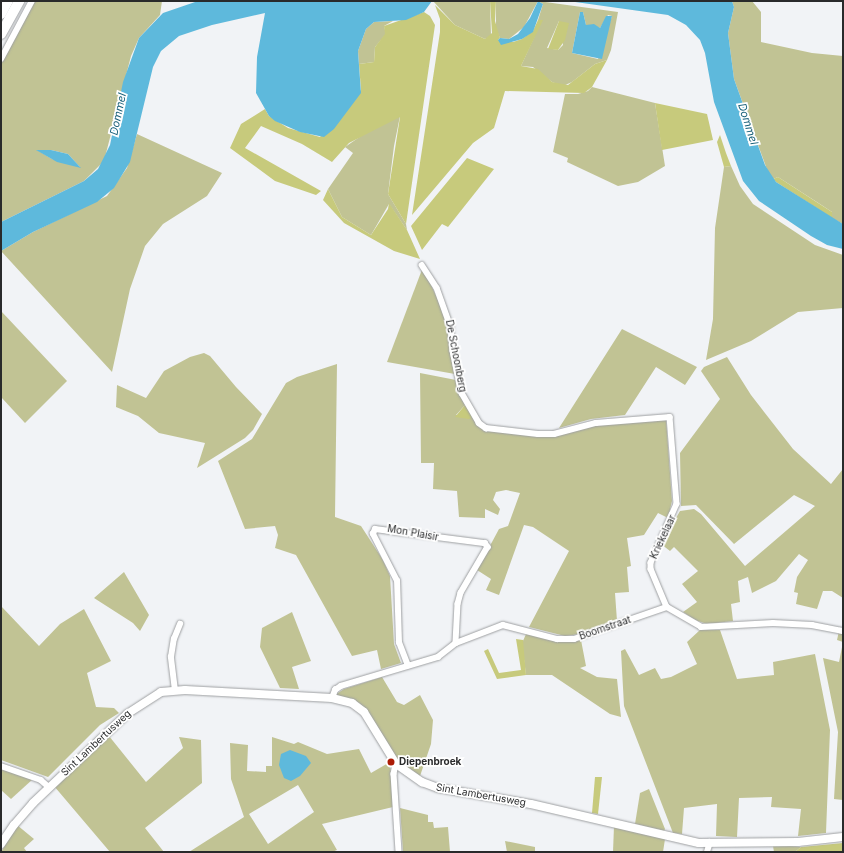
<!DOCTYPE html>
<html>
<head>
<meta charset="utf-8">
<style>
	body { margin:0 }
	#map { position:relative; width:844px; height:853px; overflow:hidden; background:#f1f3f6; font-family:Inter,sans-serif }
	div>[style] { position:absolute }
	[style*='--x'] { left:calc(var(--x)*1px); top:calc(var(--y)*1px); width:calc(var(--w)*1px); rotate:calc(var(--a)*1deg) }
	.green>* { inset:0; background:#c1c394 }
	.forest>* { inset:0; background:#c7ca7c }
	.water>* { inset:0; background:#5eb9dc }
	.roads { filter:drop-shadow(0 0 1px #9ea0a2) drop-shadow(0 0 1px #9ea0a2) }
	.street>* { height:5.5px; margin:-2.75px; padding:0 2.75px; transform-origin:2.75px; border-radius:2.75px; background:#fff }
	.secondary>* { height:8px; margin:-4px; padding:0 4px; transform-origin:4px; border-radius:4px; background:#fff }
	.highway>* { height:10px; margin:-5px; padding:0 5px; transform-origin:5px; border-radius:5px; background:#fff }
	.dots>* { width:11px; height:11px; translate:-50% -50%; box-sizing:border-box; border:2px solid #fff; border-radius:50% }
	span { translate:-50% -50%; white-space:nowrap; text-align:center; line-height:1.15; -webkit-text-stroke:3.5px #fff; paint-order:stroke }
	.street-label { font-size:10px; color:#292a2b }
	.poi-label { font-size:10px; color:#292a2b; font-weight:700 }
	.left { translate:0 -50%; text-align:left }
	.water-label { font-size:11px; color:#175f78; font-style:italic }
	.frame { position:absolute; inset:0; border:2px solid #292a2b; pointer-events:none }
</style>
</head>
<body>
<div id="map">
	<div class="green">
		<div style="clip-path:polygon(evenodd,35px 1px,162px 1px,160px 15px,139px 38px,131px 56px,104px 161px,84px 181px,1px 222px,1px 64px,35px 1px,37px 150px,51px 150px,68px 154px,80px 167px,52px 159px,37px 150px)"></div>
		<div style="clip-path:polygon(433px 1px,490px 1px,491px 36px,485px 39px,455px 25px)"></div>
		<div style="clip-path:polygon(496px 1px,538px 1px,524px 27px,509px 39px,500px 38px,496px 29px)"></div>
		<div style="clip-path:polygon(evenodd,538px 1px,618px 12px,611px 50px,607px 60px,595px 64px,572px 82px,563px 86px,552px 82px,533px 67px,521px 66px,542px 20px,538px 20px,543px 4px,538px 1px,580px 12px,583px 12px,586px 25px,600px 28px,608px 15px,612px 16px,598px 59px,572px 53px,580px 12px,538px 1px,559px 21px,563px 45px,558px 50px,547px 48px,559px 21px)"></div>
		<div style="clip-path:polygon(732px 1px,752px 1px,761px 12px,761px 42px,812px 53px,843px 56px,843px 224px,832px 218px,832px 212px,823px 206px,778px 177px,773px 179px,769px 175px,734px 79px,728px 33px,734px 7px)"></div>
		<div style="clip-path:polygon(393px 21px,384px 26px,386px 34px,375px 47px,374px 62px,359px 64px,358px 51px,366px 29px,374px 22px)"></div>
		<div style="clip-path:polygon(592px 87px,655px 103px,665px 166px,638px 182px,618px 186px,567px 162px,568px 158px,553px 152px,565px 94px,578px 94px,588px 91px)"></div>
		<div style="clip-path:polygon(400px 116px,394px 146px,388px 194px,406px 224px,407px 230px,389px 204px,371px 235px,342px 217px,328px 189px,353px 153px,345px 147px,361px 136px)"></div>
		<div style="clip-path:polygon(137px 134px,222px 173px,207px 196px,163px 224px,145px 246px,130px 289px,112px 372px,1px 251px,33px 232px,107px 196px,127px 168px)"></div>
		<div style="clip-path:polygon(731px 166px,740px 186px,753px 204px,815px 245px,843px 255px,843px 308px,798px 312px,751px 341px,706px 360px,713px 319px,715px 228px,724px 167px)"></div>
		<div style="clip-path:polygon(423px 267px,447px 320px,455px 374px,387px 362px)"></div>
		<div style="clip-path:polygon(1px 311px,67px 381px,25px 423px,1px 397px)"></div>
		<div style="clip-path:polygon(622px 329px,697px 367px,685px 385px,656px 367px,625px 415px,591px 419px,559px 428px)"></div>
		<div style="clip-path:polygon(204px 353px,210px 356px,236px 387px,262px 414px,253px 430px,245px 438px,197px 468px,205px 443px,159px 433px,138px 416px,116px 407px,117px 385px,146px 398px,164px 371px,190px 357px)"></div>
		<div style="clip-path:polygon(727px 357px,751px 395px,793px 449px,831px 484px,843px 469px,843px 598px,832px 591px,823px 591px,817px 609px,796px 604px,798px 593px,794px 592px,797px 577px,808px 560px,799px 554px,776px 581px,752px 593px,748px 577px,738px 581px,740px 602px,731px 604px,733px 621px,707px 624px,695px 620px,683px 612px,697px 602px,682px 584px,698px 571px,674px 547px,670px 551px,661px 544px,680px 511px,694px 509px,701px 514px,745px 566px,815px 506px,794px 495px,734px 544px,696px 505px,681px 506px,680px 453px,720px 399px,701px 371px,704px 367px)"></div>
		<div style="clip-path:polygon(337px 364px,335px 517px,361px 526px,383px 560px,390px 576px,394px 644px,401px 663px,381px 669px,377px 650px,352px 656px,296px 555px,275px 548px,278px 535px,275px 526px,245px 529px,218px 461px,252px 439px,286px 383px,297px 377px)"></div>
		<div style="clip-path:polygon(420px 373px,456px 380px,465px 405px,456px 415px,473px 416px,485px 428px,542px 436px,593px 424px,666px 418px,672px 501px,668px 518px,658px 513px,644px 535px,627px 538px,631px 566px,627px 567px,629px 592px,615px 593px,617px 621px,580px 634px,565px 636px,529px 627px,569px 551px,533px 527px,524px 525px,499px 595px,486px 590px,491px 579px,477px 570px,499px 529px,508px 526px,520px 493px,506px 490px,496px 492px,493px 500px,500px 509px,498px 515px,485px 509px,485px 518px,459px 517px,457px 491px,433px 489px,434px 463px,421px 463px)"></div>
		<div style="clip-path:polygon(124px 572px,149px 615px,140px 631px,133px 623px,94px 598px)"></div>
		<div style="clip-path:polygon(1px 606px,39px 646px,60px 624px,84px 609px,111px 661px,87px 673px,96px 707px,114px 708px,119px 713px,100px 725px,48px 777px,1px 760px)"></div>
		<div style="clip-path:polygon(292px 612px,311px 661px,292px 667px,299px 689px,280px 688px,260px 647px,262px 628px)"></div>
		<div style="clip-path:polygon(700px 630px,720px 630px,737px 679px,774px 675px,773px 662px,815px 654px,830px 730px,826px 833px,798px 836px,801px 809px,771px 807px,772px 797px,739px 798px,737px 837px,716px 836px,717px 804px,684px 808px,682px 834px,673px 833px,624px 706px,621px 651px,625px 649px,639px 675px,655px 668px,661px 679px,671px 677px,697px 664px,687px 642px)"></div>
		<div style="clip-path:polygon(839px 631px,843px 632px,843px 800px,834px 799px,838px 732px,823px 658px,839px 662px,843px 642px,837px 640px)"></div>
		<div style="clip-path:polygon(527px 632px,555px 641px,581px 640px,586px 666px,580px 668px,597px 677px,617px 679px,621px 717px,610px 714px,552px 675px,526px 675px,522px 643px)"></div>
		<div style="clip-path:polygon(382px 677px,397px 702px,404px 705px,420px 695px,433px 720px,431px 744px,420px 776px,399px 762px,360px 704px,335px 695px,344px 689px)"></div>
		<div style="clip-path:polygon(109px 736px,146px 782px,183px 748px,179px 737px,201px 740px,202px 783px,145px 828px,164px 852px,110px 852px,54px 786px)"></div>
		<div style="clip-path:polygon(evenodd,272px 737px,294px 744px,298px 742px,327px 754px,359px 749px,371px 773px,390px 762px,393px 807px,322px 824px,337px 850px,332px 852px,189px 852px,244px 817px,231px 779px,230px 743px,248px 745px,247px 771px,266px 772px,266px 766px,272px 766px,272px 737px,298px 785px,314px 812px,268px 844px,249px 814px,298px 785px)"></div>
		<div style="clip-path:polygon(1px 769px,33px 779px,11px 799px,1px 790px)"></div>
		<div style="clip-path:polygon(649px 789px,665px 829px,664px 831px,635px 824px,640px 793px)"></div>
		<div style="clip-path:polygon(400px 808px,428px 815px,428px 822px,433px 822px,434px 828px,448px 827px,450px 852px,403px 852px)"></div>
		<div style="clip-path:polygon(17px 825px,34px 839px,24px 848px,27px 852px,1px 852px)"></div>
		<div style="clip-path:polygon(614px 826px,665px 839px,663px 852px,613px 852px)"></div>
		<div style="clip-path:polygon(505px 841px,535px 847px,535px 852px,507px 852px)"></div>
		<div style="clip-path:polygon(773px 846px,790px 846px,801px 847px,795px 852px,774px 852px)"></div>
	</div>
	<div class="forest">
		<div style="clip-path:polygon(490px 1px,496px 1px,495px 21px,500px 38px,498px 40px,513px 42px,522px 39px,533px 31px,538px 20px,543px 20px,521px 66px,538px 69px,552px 82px,568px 85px,595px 64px,607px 60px,592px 87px,584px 93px,505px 91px,494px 128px,473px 143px,412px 215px,440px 32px,440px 19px,435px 5px,455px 25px,485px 39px,492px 33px)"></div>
		<div style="clip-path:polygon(424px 12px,430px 16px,435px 25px,406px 224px,388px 194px,400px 117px,349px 143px,332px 162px,302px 144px,261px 126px,245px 148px,321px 191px,316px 195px,275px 181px,230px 148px,241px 124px,265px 109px,269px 116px,288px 128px,320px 137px,361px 90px,359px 64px,374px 62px,375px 47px,385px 34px,384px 26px)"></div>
		<div style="clip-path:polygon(559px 21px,569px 23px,565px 40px,558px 50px,548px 49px)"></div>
		<div style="clip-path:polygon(655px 103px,707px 114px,713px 140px,662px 150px)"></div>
		<div style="clip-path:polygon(720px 135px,726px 153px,731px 166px,724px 167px,717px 142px)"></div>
		<div style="clip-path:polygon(467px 158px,494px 169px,448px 227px,442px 224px,422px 250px,411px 226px)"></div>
		<div style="clip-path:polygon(778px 177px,832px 212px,832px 218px,776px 182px,773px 179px)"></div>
		<div style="clip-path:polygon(328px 189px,342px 217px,371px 235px,388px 209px,389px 203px,407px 230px,420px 259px,394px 251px,344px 223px,323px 200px)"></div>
		<div style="clip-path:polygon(465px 405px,473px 416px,469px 419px,455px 417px)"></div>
		<div style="clip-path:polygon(516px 639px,523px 640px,526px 675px,497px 679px,484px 651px,488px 649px,499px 673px,521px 670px)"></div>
		<div style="clip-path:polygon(595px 777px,602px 777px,598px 814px,592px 813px)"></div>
		<div style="clip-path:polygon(843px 843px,843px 852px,795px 852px,801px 847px)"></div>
	</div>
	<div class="water">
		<div style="clip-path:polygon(198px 1px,432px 1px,424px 12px,406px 20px,374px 22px,366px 29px,358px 51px,361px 93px,334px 129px,324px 137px,300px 132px,275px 121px,269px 116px,256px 93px,257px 57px,265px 13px,212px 25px,179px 36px,161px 51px,153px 67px,130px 162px,114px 188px,97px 202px,33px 232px,1px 251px,1px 222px,84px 181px,98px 169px,110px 145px,123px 82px,139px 38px,163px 13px)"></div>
		<div style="clip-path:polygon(538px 1px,543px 4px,533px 32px,522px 39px,501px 45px,498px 40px,500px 38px,509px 39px,518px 34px,530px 18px)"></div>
		<div style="clip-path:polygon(568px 1px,732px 1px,734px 7px,728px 33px,734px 79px,765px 165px,776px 182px,843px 224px,843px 249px,827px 245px,811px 236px,759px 201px,743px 181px,714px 102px,705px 53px,700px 40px,686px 25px,668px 15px)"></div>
		<div style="clip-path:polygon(580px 12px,583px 12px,586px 25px,594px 24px,600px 28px,606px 16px,612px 16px,602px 59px,572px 53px)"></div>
		<div style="clip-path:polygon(36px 150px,51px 150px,68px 154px,81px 168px,57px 162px)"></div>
		<div style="clip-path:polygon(290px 750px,306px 756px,311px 763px,300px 776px,291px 781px,284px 778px,279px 765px,281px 754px)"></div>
	</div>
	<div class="roads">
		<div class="street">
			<div style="--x:1;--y:59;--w:66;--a:-61.9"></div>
			<div style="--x:422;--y:265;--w:27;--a:57"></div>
			<div style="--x:437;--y:288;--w:41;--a:70.3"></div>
			<div style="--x:451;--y:327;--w:24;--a:85"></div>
			<div style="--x:453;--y:351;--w:43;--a:77.9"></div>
			<div style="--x:462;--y:393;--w:34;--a:60"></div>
			<div style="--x:479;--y:423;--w:9;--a:36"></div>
			<div style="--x:486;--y:428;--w:52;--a:6.6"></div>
			<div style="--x:538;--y:434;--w:16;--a:0"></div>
			<div style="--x:554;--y:434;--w:43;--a:-14.7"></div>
			<div style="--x:596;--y:423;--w:74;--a:-4.6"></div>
			<div style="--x:670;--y:417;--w:87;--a:85.4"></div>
			<div style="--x:677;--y:504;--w:64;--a:113.8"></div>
			<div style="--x:651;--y:563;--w:6;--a:90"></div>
			<div style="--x:651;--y:569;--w:41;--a:67.2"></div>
			<div style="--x:408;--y:666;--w:25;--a:-111"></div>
			<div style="--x:399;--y:643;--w:62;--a:-91.8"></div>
			<div style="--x:397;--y:581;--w:53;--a:-117.1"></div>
			<div style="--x:373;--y:534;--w:5;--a:-68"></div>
			<div style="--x:375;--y:529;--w:111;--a:7.3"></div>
			<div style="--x:485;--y:543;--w:5;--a:53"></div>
			<div style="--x:488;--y:547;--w:53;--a:120.4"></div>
			<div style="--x:461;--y:593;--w:11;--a:105"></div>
			<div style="--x:458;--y:604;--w:39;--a:93"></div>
			<div style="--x:175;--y:691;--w:34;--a:-97"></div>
			<div style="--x:171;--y:657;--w:18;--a:-81"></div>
			<div style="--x:174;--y:639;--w:16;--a:-68"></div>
			<div style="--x:332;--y:698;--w:9;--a:-69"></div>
			<div style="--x:335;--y:690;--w:7;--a:-34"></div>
			<div style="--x:341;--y:686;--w:101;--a:-16.6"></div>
			<div style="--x:438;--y:657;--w:23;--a:-38"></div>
			<div style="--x:456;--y:643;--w:50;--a:-21"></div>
			<div style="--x:503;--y:625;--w:56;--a:14.5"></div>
			<div style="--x:557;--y:639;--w:17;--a:0"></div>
			<div style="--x:574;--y:639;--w:98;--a:-19"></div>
			<div style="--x:667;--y:607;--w:39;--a:30"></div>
			<div style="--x:701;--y:627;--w:72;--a:-3.2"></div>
			<div style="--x:773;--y:623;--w:39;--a:3"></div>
			<div style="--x:812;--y:625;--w:32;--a:11"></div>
			<div style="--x:396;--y:764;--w:10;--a:101"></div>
			<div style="--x:394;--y:774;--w:78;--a:86.3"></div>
			<div style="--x:1;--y:766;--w:42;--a:19.3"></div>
			<div style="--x:41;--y:780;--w:11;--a:41"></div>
			<div style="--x:707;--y:852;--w:10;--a:-73"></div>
		</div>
		<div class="secondary">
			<div style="--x:1;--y:844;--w:23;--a:-56"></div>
			<div style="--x:14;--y:825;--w:29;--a:-49"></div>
			<div style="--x:33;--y:803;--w:129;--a:-43.4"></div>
			<div style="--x:127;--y:714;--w:40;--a:-32.9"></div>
			<div style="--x:161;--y:692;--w:24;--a:-5"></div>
			<div style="--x:185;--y:690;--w:147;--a:3.1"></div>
			<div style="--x:332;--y:698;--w:21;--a:14"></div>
			<div style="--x:352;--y:703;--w:15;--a:37"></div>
			<div style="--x:364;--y:712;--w:61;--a:58.4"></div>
			<div style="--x:396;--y:764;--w:32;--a:35"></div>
			<div style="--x:422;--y:782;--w:17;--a:21"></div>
			<div style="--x:438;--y:788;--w:94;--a:9.8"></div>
			<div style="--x:531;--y:804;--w:172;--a:13.1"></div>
			<div style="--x:699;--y:843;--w:99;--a:-0.6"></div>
			<div style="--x:798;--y:842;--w:45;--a:-6.3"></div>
		</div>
		<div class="highway">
			<div style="--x:1;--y:14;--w:15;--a:-62"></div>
			<div style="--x:1;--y:34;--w:38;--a:-61"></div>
		</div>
	</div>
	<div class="dots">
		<div style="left:391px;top:762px;background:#ac1c06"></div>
	</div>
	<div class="street-label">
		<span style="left:456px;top:356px;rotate:79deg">De Schoonberg</span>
		<span style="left:413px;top:533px;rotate:10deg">Mon Plaisir</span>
		<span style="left:663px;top:537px;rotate:-65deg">Kriekelaar</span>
		<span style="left:605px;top:628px;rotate:-19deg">Boomstraat</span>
		<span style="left:96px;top:743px;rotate:-43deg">Sint Lambertusweg</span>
		<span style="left:481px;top:795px;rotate:10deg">Sint Lambertusweg</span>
	</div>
	<div class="poi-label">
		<span class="left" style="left:399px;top:762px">Diepenbroek</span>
	</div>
	<div class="water-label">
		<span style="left:118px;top:114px;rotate:-78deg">Dommel</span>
		<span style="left:748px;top:124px;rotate:72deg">Dommel</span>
	</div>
	<div class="frame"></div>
</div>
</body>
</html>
